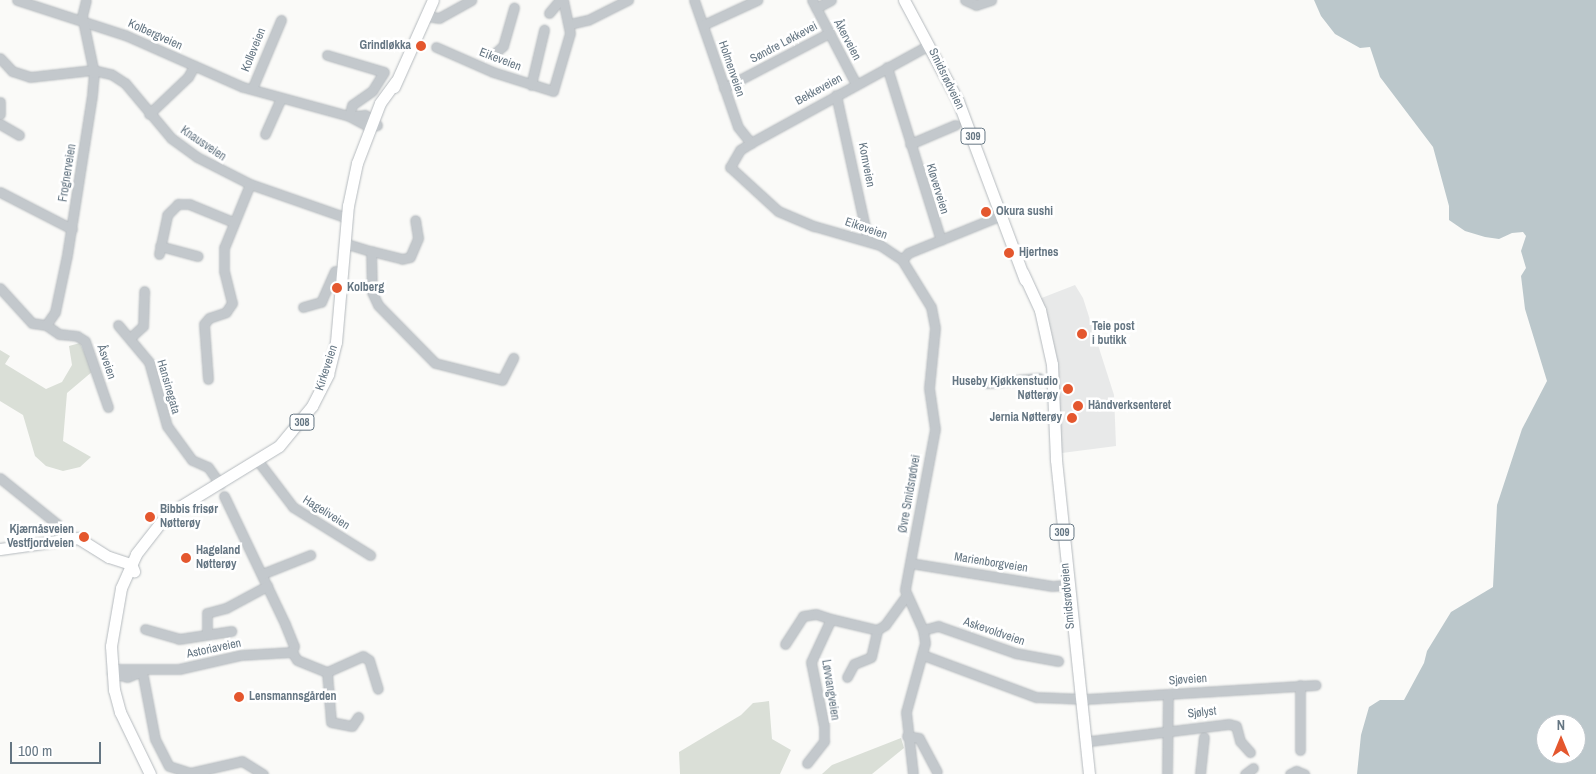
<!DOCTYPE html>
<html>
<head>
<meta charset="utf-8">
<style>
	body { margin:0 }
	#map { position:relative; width:1596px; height:774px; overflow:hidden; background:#fafaf8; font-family:"Archivo Narrow",sans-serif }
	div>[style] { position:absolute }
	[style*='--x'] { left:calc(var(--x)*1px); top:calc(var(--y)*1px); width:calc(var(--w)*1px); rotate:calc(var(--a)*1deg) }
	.built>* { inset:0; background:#e8e9e9 }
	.green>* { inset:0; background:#dadfd7 }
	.water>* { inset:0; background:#bbc7cb }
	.roads { filter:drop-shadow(0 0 1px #b5babe) drop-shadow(0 0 1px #b5babe) }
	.minor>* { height:9px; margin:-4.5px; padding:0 4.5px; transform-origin:4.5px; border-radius:4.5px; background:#c3c8cc }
	.major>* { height:11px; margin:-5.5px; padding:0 5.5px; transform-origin:5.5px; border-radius:5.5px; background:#fff }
	.dots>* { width:14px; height:14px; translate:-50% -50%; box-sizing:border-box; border:2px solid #fff; border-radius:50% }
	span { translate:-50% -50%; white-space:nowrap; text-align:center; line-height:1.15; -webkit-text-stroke:5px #fff; paint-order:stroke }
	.shield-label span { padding:1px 4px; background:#fff; border:1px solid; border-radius:4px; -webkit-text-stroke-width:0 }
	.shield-label { font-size:11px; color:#657683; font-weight:700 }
	.street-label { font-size:12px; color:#657683 }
	.poi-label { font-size:12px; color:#657683; font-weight:700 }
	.right { translate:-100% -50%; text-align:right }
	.left { translate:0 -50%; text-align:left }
	.north { position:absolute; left:1536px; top:714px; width:50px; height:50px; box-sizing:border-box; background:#fff; border:1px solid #c1c8cd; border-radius:50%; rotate:0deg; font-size:14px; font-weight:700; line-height:20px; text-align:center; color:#657683 }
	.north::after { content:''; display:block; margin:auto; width:18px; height:22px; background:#e4572e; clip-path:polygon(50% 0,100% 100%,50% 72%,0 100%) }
	.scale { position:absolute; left:10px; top:742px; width:91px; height:22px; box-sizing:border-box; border:2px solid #657683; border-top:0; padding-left:6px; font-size:15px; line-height:18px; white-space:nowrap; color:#657683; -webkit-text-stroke:4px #fff; paint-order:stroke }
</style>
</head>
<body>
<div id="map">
	<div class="built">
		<div style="clip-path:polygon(1075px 285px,1083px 298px,1114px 395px,1116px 446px,1062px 453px,1039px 299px)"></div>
	</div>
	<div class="green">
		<div style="clip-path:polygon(80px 343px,93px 371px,67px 393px,63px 441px,91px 457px,80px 467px,63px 471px,46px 466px,35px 456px,23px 415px,0 401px,0 350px,10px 356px,5px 364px,46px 389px,62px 382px,72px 365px,69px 346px)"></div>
		<div style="clip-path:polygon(769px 701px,772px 739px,791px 750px,780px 774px,680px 774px,679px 752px,741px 715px,753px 703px)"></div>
		<div style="clip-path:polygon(901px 738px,904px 748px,872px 774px,822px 774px,832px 765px)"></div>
	</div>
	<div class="water">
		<div style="clip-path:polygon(evenodd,1314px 0,1596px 0,1596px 774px,1357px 774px,1361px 735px,1369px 707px,1380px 700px,1404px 700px,1424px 663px,1427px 651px,1451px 612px,1493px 587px,1497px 505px,1522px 429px,1547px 381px,1525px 309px,1521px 276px,1526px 268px,1521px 251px,1526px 236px,1523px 232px,1512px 233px,1499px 239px,1485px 237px,1465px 231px,1449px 220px,1449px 206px,1433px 147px,1380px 77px,1370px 47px,1360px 48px,1335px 34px,1321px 16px,1314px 0,1546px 724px,1576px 724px,1576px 754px,1546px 754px,1546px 724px)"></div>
	</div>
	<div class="roads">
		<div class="minor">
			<div style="--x:17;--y:0;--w:114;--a:18"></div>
			<div style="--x:125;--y:35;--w:129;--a:23.8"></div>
			<div style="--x:243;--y:87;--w:110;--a:15.3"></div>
			<div style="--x:349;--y:116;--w:24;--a:28"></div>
			<div style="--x:370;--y:127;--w:7;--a:-16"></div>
			<div style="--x:377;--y:125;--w:16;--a:-140"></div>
			<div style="--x:365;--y:115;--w:16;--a:176"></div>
			<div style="--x:694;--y:0;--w:134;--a:70.9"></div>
			<div style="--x:738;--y:127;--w:21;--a:51"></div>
			<div style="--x:812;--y:0;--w:95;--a:62.4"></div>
			<div style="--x:965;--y:0;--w:12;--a:24"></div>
			<div style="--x:976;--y:5;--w:16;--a:-18"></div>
			<div style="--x:816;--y:8;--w:17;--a:-28"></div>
			<div style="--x:549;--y:13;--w:17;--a:-50"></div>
			<div style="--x:426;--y:16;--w:13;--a:9"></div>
			<div style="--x:439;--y:18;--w:37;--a:-29"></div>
			<div style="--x:570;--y:24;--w:18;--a:-13"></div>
			<div style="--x:588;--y:20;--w:45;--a:-26.6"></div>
			<div style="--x:703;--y:25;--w:60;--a:-24.8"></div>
			<div style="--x:929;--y:45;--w:203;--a:151.2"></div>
			<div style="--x:751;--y:143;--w:13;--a:148"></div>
			<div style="--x:740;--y:150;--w:20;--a:120"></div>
			<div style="--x:730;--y:167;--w:65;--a:42.5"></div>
			<div style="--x:778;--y:211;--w:39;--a:23"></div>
			<div style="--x:814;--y:226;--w:69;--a:16.1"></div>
			<div style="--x:880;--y:245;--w:27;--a:34"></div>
			<div style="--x:902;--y:260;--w:9;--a:-49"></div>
			<div style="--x:908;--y:253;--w:101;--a:-22"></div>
			<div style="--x:436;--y:47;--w:62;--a:23.7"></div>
			<div style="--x:493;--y:72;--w:63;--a:17.6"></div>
			<div style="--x:553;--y:91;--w:60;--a:-73.7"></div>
			<div style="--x:570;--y:33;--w:34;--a:-102"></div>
			<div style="--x:494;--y:54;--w:12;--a:-42"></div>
			<div style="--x:503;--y:46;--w:40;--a:-74"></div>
			<div style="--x:327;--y:55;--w:59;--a:16.6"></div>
			<div style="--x:384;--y:72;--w:22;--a:122"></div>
			<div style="--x:372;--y:91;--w:24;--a:145"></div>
			<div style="--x:352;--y:105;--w:11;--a:105"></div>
			<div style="--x:0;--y:58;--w:18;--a:47"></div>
			<div style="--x:12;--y:71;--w:19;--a:18"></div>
			<div style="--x:30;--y:77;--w:63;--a:-6.3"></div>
			<div style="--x:93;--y:70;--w:18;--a:13"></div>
			<div style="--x:111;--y:74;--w:17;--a:33"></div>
			<div style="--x:125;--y:83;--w:72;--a:50.1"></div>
			<div style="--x:171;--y:138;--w:32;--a:36"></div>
			<div style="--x:197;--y:157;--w:59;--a:27"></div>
			<div style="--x:250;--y:184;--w:97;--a:19.2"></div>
			<div style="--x:887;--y:67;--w:181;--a:72.7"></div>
			<div style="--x:531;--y:85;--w:57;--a:-76.7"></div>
			<div style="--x:724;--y:88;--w:119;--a:-27.6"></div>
			<div style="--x:252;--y:89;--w:75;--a:-67.2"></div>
			<div style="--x:836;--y:95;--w:149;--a:77.6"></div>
			<div style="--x:0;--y:102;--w:12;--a:90"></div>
			<div style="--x:149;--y:114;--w:54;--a:-43.5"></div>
			<div style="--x:188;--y:77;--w:13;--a:-61"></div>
			<div style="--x:0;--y:124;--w:22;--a:30"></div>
			<div style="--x:265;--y:134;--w:39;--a:-66"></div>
			<div style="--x:910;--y:144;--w:49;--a:-22.9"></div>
			<div style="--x:0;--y:192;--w:81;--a:27.2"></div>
			<div style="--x:344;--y:243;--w:28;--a:17"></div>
			<div style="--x:371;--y:251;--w:41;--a:88.6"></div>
			<div style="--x:372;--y:292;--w:14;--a:65"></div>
			<div style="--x:378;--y:305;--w:81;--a:45.5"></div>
			<div style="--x:435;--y:363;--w:69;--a:14.2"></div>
			<div style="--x:502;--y:380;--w:25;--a:-63"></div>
			<div style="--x:160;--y:246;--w:39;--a:15"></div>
			<div style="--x:371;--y:251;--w:32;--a:14"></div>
			<div style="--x:402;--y:259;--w:8;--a:-14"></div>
			<div style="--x:410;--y:257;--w:21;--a:-67"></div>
			<div style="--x:418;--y:238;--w:18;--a:-99"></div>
			<div style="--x:159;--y:254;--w:40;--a:-78"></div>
			<div style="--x:167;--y:215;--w:16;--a:-45"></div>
			<div style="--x:178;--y:204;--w:11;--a:0"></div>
			<div style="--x:189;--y:204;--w:48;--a:22.2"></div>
			<div style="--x:902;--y:260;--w:55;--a:58.3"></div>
			<div style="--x:931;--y:307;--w:21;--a:79"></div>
			<div style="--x:935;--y:328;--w:60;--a:95.7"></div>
			<div style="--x:929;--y:388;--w:41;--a:81.7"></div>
			<div style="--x:935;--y:429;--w:164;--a:100.6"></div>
			<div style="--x:905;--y:590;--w:44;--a:65.8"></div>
			<div style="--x:923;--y:630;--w:13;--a:81"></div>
			<div style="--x:925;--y:643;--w:72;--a:105.4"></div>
			<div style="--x:906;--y:712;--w:62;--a:83.6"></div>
			<div style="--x:0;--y:288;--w:47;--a:47.6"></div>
			<div style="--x:32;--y:323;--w:14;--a:8"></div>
			<div style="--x:46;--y:325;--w:16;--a:35"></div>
			<div style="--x:59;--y:334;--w:18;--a:6"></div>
			<div style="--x:77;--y:336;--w:9;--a:32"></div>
			<div style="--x:85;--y:341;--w:70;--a:70.8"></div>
			<div style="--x:303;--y:307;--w:19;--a:-16"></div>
			<div style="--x:321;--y:302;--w:34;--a:-66"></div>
			<div style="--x:46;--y:325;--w:16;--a:-55"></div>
			<div style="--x:55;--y:312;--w:58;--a:-78.1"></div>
			<div style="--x:67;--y:255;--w:162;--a:-81.1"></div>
			<div style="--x:92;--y:95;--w:22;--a:-85"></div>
			<div style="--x:94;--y:73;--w:58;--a:-101.9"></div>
			<div style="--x:82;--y:16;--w:16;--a:-76"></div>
			<div style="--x:118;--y:325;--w:48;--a:50"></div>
			<div style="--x:149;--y:362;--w:66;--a:74.3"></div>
			<div style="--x:167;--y:426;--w:42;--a:53.7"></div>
			<div style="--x:192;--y:460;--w:17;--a:24"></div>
			<div style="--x:208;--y:467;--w:21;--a:55"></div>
			<div style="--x:130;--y:338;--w:18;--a:-43"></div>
			<div style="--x:143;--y:326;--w:35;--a:-88"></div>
			<div style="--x:208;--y:379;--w:55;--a:-94.2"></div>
			<div style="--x:204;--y:324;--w:8;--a:-50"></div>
			<div style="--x:209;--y:318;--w:18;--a:-19"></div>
			<div style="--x:226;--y:312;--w:11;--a:-56"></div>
			<div style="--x:232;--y:303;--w:33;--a:-104"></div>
			<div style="--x:224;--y:271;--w:23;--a:-90"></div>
			<div style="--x:224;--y:248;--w:69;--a:-67.9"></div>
			<div style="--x:987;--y:383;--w:52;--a:-5.5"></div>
			<div style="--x:258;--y:461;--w:58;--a:52.7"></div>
			<div style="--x:293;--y:507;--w:91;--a:31.9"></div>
			<div style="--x:0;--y:478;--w:73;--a:38.9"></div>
			<div style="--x:57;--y:524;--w:15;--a:79"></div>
			<div style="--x:224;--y:496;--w:142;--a:64.5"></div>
			<div style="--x:285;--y:624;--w:24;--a:68"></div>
			<div style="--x:294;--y:646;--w:6;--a:108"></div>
			<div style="--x:910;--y:563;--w:144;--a:9.2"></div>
			<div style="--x:1052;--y:586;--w:15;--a:-4"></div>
			<div style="--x:262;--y:574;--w:52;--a:-21.6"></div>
			<div style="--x:145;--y:629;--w:35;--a:16"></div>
			<div style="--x:179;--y:639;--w:53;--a:-8.7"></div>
			<div style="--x:923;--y:630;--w:16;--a:-15"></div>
			<div style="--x:938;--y:626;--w:82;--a:19.3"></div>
			<div style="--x:1015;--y:653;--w:44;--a:10.5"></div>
			<div style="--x:207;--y:634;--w:21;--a:-90"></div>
			<div style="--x:207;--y:613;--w:20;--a:-15"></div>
			<div style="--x:226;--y:608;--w:47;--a:-28.2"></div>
			<div style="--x:785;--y:644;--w:33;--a:-57"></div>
			<div style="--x:803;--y:616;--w:13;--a:-9"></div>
			<div style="--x:816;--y:614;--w:16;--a:18"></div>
			<div style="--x:923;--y:655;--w:121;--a:20.4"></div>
			<div style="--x:1036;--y:697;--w:50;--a:2.3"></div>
			<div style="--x:1086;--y:699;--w:230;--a:-3.5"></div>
			<div style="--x:142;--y:671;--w:16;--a:158"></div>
			<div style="--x:127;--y:677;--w:16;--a:-165"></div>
			<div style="--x:112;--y:673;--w:7;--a:-34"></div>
			<div style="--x:118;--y:669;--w:61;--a:0"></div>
			<div style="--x:179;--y:669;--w:64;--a:-12.7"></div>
			<div style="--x:241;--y:655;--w:51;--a:-3.4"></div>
			<div style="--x:292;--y:652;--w:9;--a:58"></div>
			<div style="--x:297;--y:660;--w:32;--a:22"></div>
			<div style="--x:327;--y:672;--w:39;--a:-24"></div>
			<div style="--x:363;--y:656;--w:7;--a:34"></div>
			<div style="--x:369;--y:660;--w:30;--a:73"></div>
			<div style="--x:142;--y:671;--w:69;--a:79.2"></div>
			<div style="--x:155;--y:739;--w:30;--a:63"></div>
			<div style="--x:169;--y:766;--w:22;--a:18"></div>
			<div style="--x:190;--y:773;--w:53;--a:-13"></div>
			<div style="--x:242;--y:761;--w:25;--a:32"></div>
			<div style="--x:327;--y:672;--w:50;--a:85.4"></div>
			<div style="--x:331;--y:722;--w:21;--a:11"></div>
			<div style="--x:352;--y:726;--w:11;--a:-56"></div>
			<div style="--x:847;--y:677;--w:15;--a:-62"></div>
			<div style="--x:854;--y:664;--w:18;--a:-22"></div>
			<div style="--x:871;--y:657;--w:28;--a:-77"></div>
			<div style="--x:907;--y:736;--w:12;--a:9"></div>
			<div style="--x:919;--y:738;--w:38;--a:62"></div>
			<div style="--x:1090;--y:741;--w:140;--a:-7"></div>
			<div style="--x:1229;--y:724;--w:7;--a:16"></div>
			<div style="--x:1236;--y:726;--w:16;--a:75"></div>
			<div style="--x:1240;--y:741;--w:15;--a:48"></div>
			<div style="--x:1300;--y:750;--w:65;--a:-90"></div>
			<div style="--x:807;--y:763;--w:28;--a:-52"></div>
			<div style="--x:824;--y:741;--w:15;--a:-90"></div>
			<div style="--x:824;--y:726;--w:65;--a:-101.5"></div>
			<div style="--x:811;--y:662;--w:47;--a:-65.1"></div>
			<div style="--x:831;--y:619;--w:47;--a:13.4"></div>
			<div style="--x:877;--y:630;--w:9;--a:-32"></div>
			<div style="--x:885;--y:625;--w:36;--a:-54"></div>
			<div style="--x:1167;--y:774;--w:80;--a:-89.3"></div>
			<div style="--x:1200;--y:774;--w:37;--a:-84"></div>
			<div style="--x:1245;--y:774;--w:10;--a:-37"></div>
			<div style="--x:1290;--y:774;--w:7;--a:-27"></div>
			<div style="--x:1296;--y:771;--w:9;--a:21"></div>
		</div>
		<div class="major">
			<div style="--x:904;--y:0;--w:115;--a:61.9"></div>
			<div style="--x:958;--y:101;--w:191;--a:69.5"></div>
			<div style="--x:394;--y:87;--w:95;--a:-65.9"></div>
			<div style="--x:1023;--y:273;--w:41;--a:65.3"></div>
			<div style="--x:1040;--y:310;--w:55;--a:77.5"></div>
			<div style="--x:1052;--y:364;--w:96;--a:87.6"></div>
			<div style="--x:1056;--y:460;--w:316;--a:84"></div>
			<div style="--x:0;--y:549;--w:79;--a:-8"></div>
			<div style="--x:78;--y:538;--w:36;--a:32"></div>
			<div style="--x:109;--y:557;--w:23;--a:18"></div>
			<div style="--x:131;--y:564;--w:8;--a:67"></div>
			<div style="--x:150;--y:774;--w:69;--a:-115.8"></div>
			<div style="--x:120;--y:712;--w:23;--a:-105"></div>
			<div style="--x:114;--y:690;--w:44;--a:-93.9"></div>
			<div style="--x:111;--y:646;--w:59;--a:-80.2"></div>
			<div style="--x:121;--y:588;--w:37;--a:-66"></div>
			<div style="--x:136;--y:554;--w:41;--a:-52"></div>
			<div style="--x:161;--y:522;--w:16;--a:-43"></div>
			<div style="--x:173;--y:511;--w:124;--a:-31.5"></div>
			<div style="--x:279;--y:446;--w:52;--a:-50.5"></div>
			<div style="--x:312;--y:406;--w:36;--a:-63"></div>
			<div style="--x:328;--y:374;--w:33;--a:-76"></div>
			<div style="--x:336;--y:342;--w:137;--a:-85"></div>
			<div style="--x:348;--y:206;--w:44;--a:-78.2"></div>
			<div style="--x:357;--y:163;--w:64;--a:-69"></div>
			<div style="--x:380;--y:103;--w:27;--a:-54"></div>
		</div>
	</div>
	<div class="dots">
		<div style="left:421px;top:46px;background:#e4572e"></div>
		<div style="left:986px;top:212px;background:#e4572e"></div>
		<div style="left:1009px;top:253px;background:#e4572e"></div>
		<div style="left:337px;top:288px;background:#e4572e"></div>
		<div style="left:1082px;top:334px;background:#e4572e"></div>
		<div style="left:1068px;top:389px;background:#e4572e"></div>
		<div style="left:1078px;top:406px;background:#e4572e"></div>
		<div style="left:1072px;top:418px;background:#e4572e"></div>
		<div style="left:150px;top:517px;background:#e4572e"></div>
		<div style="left:84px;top:537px;background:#e4572e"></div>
		<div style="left:186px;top:558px;background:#e4572e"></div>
		<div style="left:239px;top:697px;background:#e4572e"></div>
	</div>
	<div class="shield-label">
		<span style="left:973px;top:136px">309</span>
		<span style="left:302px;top:422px">308</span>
		<span style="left:1062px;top:532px">309</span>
	</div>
	<div class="street-label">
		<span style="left:155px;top:35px;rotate:24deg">Kolbergveien</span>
		<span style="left:847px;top:40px;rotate:62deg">Åkerveien</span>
		<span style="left:784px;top:43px;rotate:-28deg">Søndre Løkkevei</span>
		<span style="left:254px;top:50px;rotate:-68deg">Kolleveien</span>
		<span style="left:500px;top:60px;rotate:21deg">Eikeveien</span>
		<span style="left:731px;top:69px;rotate:71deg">Holmenveien</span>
		<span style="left:946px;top:79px;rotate:64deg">Smidsrødveien</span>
		<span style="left:819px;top:90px;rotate:-29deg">Bekkeveien</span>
		<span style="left:203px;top:144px;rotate:34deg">Knausveien</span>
		<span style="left:866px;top:165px;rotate:79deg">Kornveien</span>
		<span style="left:68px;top:173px;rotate:-81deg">Frognerveien</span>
		<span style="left:937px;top:189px;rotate:73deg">Kløverveien</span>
		<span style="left:866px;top:229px;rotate:19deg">Eikeveien</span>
		<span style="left:106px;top:362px;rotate:71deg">Åsveien</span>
		<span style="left:327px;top:368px;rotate:-72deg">Kirkeveien</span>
		<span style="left:168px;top:387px;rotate:74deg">Hansinegata</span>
		<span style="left:910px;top:494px;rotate:-80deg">Øvre Smidsrødvei</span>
		<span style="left:326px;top:513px;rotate:32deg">Hageliveien</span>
		<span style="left:991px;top:563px;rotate:9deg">Marienborgveien</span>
		<span style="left:1068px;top:596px;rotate:-95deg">Smidsrødveien</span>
		<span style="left:994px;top:632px;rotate:19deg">Askevoldveien</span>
		<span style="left:214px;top:649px;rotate:-12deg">Astoriaveien</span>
		<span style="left:1188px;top:680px;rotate:-4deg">Sjøveien</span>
		<span style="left:830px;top:690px;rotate:81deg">Løvvangveien</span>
		<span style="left:1202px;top:713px;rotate:-6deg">Sjølyst</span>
	</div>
	<div class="poi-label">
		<span class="right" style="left:411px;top:46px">Grindløkka</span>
		<span class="left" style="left:996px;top:212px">Okura sushi</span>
		<span class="left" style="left:1019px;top:253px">Hjertnes</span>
		<span class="left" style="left:347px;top:288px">Kolberg</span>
		<span class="left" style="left:1092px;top:334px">Teie post<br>i butikk</span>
		<span class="right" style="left:1058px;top:389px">Huseby Kjøkkenstudio<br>Nøtterøy</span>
		<span class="left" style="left:1088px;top:406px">Håndverksenteret</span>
		<span class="right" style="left:1062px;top:418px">Jernia Nøtterøy</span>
		<span class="left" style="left:160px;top:517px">Bibbis frisør<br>Nøtterøy</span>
		<span class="right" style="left:74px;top:537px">Kjærnåsveien<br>Vestfjordveien</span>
		<span class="left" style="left:196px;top:558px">Hageland<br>Nøtterøy</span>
		<span class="left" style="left:249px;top:697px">Lensmannsgården</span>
	</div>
	<div class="north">N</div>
	<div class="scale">100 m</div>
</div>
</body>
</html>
